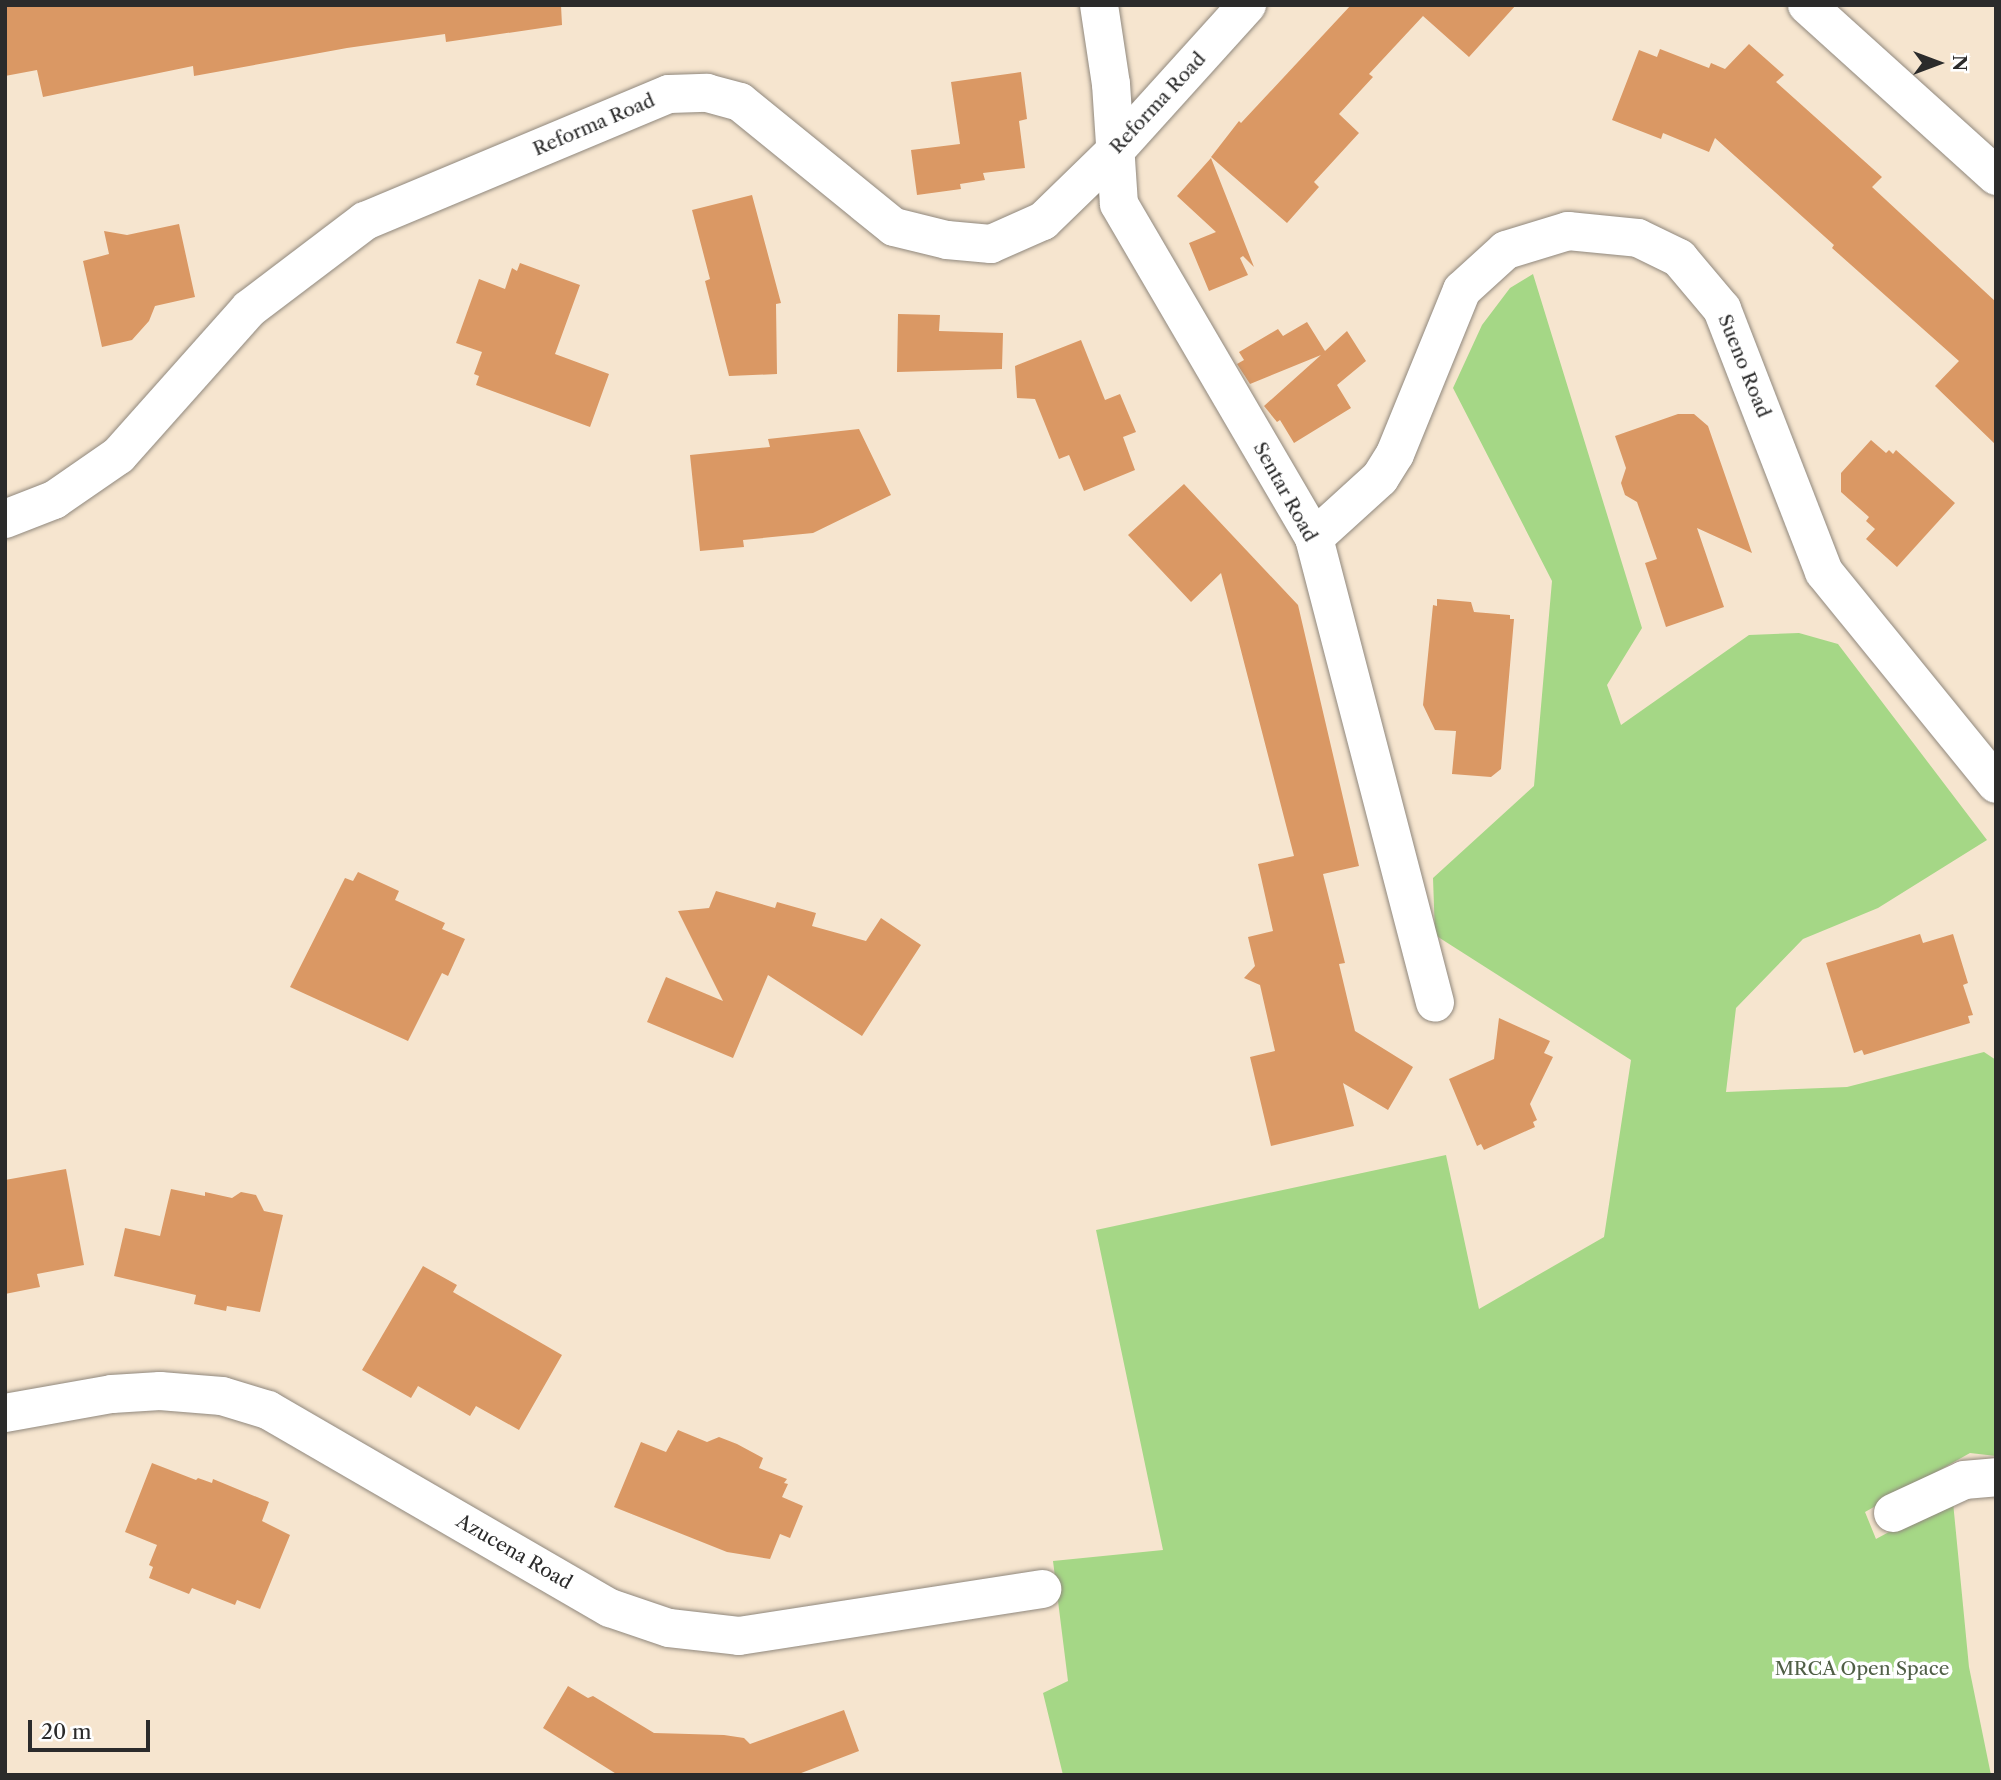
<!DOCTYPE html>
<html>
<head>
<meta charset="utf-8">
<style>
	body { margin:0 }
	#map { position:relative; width:2001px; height:1780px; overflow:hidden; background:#f6e5cf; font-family:"Libre Caslon Text",serif }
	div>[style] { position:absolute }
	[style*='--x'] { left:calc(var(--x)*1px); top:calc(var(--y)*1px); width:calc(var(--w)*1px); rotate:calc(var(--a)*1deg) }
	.green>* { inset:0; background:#a5d786 }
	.building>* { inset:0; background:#da9864 }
	.roads { filter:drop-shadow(0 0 2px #90887d) drop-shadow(0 0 2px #90887d) }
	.minor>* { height:38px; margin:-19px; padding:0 19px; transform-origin:19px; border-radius:19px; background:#fff }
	span { translate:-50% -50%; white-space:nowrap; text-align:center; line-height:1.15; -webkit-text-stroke:7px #fff; paint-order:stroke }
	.street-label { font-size:19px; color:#2b2b2b }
	.park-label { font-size:19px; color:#505f46 }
	.frame { position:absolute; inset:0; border:7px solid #2b2b2b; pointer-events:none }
	.north { position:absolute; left:1903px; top:28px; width:70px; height:70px; -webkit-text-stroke:5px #fff; paint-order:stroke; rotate:90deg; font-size:19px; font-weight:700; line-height:28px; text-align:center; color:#2b2b2b }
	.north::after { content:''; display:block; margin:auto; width:24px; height:32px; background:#2b2b2b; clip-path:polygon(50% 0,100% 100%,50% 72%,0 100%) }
	.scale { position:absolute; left:28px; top:1720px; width:122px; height:32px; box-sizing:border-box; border:4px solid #2b2b2b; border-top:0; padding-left:9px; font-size:21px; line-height:24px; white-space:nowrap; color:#2b2b2b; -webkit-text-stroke:5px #fff; paint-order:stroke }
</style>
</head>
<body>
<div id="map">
	<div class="green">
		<div style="clip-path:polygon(1533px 274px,1642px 628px,1607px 685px,1621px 725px,1749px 635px,1799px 633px,1838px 644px,1987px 840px,1878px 908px,1803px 939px,1736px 1008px,1726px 1092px,1847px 1087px,1984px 1052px,1996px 1060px,1996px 1456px,1970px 1453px,1865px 1512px,1876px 1539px,1924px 1513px,1953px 1502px,1969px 1667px,1991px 1775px,1063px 1775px,1043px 1693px,1068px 1681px,1053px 1561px,1163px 1550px,1096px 1230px,1446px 1155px,1479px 1309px,1604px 1237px,1631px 1060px,1435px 935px,1433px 878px,1534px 786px,1552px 581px,1453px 388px,1482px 325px,1510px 288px)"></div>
	</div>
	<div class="building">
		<div style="clip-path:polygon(5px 5px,561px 5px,562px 25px,446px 42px,445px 34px,347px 48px,194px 76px,193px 66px,43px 97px,37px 70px,5px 76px)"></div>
		<div style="clip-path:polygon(1351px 5px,1516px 5px,1469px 57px,1423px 16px,1369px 74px,1373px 77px,1339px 114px,1359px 133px,1314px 182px,1319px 187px,1287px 223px,1211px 157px,1239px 121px,1241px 123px)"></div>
		<div style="clip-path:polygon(1749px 44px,1784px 75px,1776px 82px,1882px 177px,1872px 187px,1996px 302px,1996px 445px,1935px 386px,1959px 361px,1832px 248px,1834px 245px,1715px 138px,1709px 152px,1663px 133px,1661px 139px,1612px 120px,1639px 50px,1657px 57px,1660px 49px,1709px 68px,1711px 63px,1725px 69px)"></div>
		<div style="clip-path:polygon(1021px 72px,1027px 119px,1019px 121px,1025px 168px,983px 173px,985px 180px,960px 184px,961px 189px,917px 195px,911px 150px,960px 144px,951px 82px)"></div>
		<div style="clip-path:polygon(1211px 158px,1254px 267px,1243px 256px,1240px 258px,1248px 275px,1209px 291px,1189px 243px,1216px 232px,1177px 196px)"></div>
		<div style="clip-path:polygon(752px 195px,781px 303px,776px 304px,777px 374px,729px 376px,705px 281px,710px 279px,692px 210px)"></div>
		<div style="clip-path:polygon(179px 224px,195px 297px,155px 306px,149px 321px,132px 340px,102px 347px,83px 261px,109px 254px,104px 231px,127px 235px)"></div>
		<div style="clip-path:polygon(520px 263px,580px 285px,555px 354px,609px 374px,590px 427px,476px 385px,479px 376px,474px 374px,482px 352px,456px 343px,479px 279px,505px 289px,512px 268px,517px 271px)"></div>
		<div style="clip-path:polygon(898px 314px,940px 315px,939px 331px,1003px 333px,1002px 369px,897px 372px)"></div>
		<div style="clip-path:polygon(1307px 322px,1325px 351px,1347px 331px,1366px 361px,1337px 385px,1351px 408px,1294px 443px,1280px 420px,1277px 422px,1264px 406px,1321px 355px,1250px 384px,1237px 364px,1244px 360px,1239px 352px,1278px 329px,1283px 336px)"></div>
		<div style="clip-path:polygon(1081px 340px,1105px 400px,1120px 394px,1136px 432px,1123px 437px,1135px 470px,1084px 491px,1069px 455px,1059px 459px,1035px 399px,1017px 398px,1015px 366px)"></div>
		<div style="clip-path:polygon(1678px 414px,1694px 414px,1708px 426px,1752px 553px,1697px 528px,1724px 607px,1666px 627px,1645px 563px,1657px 559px,1637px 502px,1625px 495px,1621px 483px,1626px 468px,1615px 436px)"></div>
		<div style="clip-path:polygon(859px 429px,891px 495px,813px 533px,743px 540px,744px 547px,700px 551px,690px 455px,770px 447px,768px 439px)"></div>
		<div style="clip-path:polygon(1871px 440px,1886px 453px,1889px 450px,1893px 454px,1896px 450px,1955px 503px,1897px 567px,1866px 539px,1875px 529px,1866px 521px,1869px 517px,1841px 492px,1841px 473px)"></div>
		<div style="clip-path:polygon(1184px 484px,1298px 605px,1359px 866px,1323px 874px,1345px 963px,1339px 964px,1355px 1031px,1413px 1067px,1388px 1110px,1343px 1083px,1354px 1126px,1271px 1146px,1250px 1057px,1275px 1051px,1260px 985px,1244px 978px,1255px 966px,1248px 937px,1273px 931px,1258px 864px,1294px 856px,1221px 573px,1191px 602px,1128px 535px)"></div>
		<div style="clip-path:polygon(1437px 599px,1471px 602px,1474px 612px,1510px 615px,1510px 619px,1514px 619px,1501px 769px,1491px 777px,1452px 774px,1456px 731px,1435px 730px,1423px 705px,1433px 605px,1437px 606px)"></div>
		<div style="clip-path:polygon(358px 872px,399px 891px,395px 900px,445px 923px,442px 929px,465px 939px,448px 976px,442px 973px,408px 1041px,290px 987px,345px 878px,353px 881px)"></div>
		<div style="clip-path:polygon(716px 891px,775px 908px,777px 902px,816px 913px,812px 926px,866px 941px,881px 918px,921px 945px,862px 1036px,768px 975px,733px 1058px,647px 1022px,666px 977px,723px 1001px,678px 911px,709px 908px)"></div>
		<div style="clip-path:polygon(1920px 934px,1923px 943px,1953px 934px,1968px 983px,1963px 985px,1973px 1015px,1968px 1016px,1970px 1023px,1864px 1055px,1862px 1050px,1854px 1053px,1826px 963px)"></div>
		<div style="clip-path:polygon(1499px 1018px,1550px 1041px,1544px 1053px,1553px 1057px,1530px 1104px,1537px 1120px,1533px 1122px,1535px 1127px,1484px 1150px,1481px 1144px,1477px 1146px,1449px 1079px,1494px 1059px)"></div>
		<div style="clip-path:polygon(66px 1169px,84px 1265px,37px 1274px,40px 1287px,5px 1294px,5px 1180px)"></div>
		<div style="clip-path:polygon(171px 1189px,205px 1196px,205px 1192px,232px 1198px,241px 1192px,256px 1195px,264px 1211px,283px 1215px,260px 1312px,227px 1306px,226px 1311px,194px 1304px,196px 1295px,114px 1276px,125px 1228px,160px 1236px)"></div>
		<div style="clip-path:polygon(423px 1266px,457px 1285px,453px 1292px,562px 1355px,519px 1430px,476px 1406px,470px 1416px,418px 1386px,411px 1398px,362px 1370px)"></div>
		<div style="clip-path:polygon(678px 1430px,707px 1442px,719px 1437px,737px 1444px,763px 1458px,759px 1468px,787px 1479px,784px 1483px,788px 1484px,782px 1497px,803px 1506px,790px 1538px,780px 1534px,770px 1559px,727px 1552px,614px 1507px,641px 1442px,666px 1452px)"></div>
		<div style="clip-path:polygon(152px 1463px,196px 1480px,198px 1478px,212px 1483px,213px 1479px,269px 1502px,262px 1521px,290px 1535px,260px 1609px,237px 1600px,235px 1605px,192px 1588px,189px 1594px,149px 1578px,153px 1567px,149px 1565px,157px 1545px,125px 1532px)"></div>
		<div style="clip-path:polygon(568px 1686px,588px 1698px,593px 1696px,654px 1733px,724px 1735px,744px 1738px,750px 1744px,844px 1710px,859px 1751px,796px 1775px,618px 1775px,543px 1728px)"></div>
	</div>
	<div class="roads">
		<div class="minor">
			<div style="--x:1099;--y:5;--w:80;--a:81.4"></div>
			<div style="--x:1111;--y:84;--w:120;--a:86.2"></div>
			<div style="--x:1119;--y:204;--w:387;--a:59.7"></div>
			<div style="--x:1314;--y:538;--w:480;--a:75.4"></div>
			<div style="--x:1807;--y:5;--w:255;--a:42.1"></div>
			<div style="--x:5;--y:519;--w:53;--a:-21.2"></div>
			<div style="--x:54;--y:500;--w:79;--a:-34.7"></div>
			<div style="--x:119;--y:455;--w:195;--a:-48.3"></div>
			<div style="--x:249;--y:309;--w:146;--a:-37.2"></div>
			<div style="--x:365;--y:221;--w:329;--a:-22.7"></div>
			<div style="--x:669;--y:94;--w:38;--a:-2"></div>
			<div style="--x:707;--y:93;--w:34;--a:15"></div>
			<div style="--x:740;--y:102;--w:198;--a:39.1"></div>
			<div style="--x:894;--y:227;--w:55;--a:13.8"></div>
			<div style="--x:947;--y:240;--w:44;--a:5.2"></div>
			<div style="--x:991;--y:244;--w:57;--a:-23.9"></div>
			<div style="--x:1043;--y:221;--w:100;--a:-44.2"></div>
			<div style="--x:1115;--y:151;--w:197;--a:-47.9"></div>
			<div style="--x:1314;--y:538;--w:89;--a:-42.3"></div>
			<div style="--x:1380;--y:478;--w:28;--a:-58"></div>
			<div style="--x:1395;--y:454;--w:177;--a:-67.8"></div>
			<div style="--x:1462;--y:290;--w:59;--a:-42.3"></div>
			<div style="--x:1506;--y:250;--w:65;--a:-17"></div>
			<div style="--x:1568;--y:231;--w:70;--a:5.7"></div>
			<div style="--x:1638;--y:238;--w:46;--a:26"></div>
			<div style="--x:1679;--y:258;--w:67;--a:49.9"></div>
			<div style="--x:1722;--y:309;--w:282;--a:68.8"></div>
			<div style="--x:1824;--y:572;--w:273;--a:50.9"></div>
			<div style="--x:5;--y:1413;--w:109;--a:-10.1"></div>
			<div style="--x:112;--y:1394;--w:48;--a:-3.6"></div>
			<div style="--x:160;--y:1391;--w:62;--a:4.6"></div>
			<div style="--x:222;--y:1396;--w:48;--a:16.9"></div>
			<div style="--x:268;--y:1410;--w:395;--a:30.1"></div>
			<div style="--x:610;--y:1608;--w:62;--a:18.7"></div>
			<div style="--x:669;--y:1628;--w:70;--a:6.5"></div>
			<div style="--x:739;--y:1636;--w:307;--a:-8.8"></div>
			<div style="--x:1893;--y:1513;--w:78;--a:-24.9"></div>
			<div style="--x:1964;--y:1480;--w:32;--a:-5"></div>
		</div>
	</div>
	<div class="street-label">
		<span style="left:1158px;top:103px;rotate:-47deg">Reforma Road</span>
		<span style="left:594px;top:125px;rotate:-23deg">Reforma Road</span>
		<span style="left:1744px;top:366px;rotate:68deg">Sueno Road</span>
		<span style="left:1285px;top:492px;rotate:61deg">Sentar Road</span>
		<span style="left:514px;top:1552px;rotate:30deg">Azucena Road</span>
	</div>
	<div class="park-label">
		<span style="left:1862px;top:1669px">MRCA Open Space</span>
	</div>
	<div class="frame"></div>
	<div class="north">N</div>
	<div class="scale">20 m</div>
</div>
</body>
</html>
